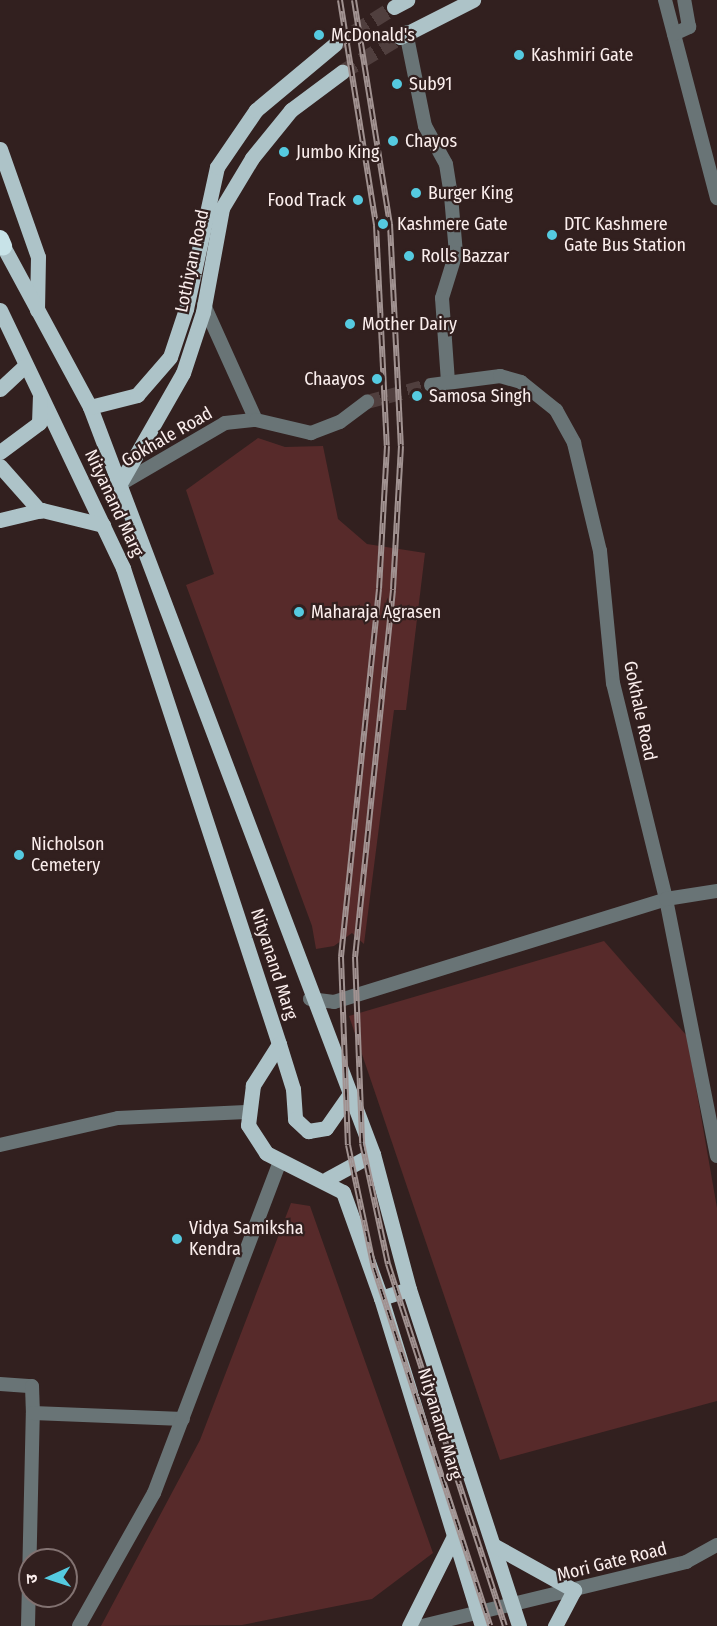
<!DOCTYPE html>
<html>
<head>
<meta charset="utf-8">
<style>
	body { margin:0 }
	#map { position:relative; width:717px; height:1626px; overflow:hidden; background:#32201f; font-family:"Fira Sans Condensed","Noto Sans Devanagari",sans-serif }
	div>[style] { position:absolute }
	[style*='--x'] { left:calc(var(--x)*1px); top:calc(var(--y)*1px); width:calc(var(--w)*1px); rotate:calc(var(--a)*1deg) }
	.green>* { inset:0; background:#572a2a }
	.minor-tunnel>* { height:14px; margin-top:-7px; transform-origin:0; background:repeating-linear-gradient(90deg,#503f3e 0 14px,transparent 0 21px) }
	.major-tunnel>* { height:15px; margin-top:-7.5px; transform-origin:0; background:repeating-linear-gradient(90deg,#503f3e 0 15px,transparent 0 23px) }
	.minor>* { height:14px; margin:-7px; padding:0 7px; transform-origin:7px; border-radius:7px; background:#697476 }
	.major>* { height:15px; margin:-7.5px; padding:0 7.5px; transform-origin:7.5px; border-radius:7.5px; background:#adc3c8 }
	.highway>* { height:18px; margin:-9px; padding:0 9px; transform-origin:9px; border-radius:9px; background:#c8e3e8 }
	.rail>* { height:6px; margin-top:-3px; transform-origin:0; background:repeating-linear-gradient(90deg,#32201f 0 11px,#a19291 0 22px); box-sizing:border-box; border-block:2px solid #a19291 }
	.dots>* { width:16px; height:16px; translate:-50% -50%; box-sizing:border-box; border:3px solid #32201f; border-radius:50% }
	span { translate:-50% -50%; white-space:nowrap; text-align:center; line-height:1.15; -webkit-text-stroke:4.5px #32201f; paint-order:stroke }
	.poi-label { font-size:18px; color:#fbeeed }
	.left { translate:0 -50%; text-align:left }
	.right { translate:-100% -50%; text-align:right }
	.street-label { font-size:18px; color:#fbeeed }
	.north { position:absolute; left:18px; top:1548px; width:60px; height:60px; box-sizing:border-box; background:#32201f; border:2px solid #827271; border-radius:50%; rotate:267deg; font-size:16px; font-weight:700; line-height:24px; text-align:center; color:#fbeeed }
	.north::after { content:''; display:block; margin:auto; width:21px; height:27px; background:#55cae0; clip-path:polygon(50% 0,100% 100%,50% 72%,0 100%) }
</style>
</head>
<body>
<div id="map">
	<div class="green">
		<div style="clip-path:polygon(258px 438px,285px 447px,323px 446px,338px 519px,367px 544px,425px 553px,406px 710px,394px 710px,364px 944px,352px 933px,334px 946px,316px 949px,312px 926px,186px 585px,214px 574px,186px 490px)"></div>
		<div style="clip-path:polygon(604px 941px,687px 1036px,717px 1208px,717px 1401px,500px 1460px,349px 1016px)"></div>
		<div style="clip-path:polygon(291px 1203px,310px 1206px,433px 1553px,372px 1599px,242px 1625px,101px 1626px,200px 1440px)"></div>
	</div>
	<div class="minor-tunnel">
		<div style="--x:367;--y:402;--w:66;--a:-14.9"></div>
	</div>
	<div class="major-tunnel">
		<div style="--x:335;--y:44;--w:70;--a:-32.1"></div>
		<div style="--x:342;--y:72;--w:68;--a:-31.1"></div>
	</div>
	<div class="minor">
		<div style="--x:665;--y:0;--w:205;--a:75.3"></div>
		<div style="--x:406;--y:32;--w:96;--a:78.6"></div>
		<div style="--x:425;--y:126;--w:43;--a:61.1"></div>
		<div style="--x:446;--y:164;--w:32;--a:81"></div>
		<div style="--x:451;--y:196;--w:57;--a:85"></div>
		<div style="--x:456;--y:253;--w:47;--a:107.3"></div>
		<div style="--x:442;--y:298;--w:83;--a:85.9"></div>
		<div style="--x:674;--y:34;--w:17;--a:-25"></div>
		<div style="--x:689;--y:27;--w:27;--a:-100"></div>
		<div style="--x:204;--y:305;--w:126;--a:65.7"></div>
		<div style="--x:431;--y:385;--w:70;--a:-7.4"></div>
		<div style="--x:500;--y:376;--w:22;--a:16"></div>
		<div style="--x:521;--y:382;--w:45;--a:38.7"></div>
		<div style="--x:556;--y:410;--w:38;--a:61"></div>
		<div style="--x:574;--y:443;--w:111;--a:76.5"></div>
		<div style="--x:600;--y:551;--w:133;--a:84.4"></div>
		<div style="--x:613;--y:683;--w:222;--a:76.2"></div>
		<div style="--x:666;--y:899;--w:262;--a:78.8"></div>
		<div style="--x:119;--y:485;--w:123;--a:-30.3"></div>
		<div style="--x:225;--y:423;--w:31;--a:-6"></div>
		<div style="--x:256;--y:420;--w:57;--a:13.3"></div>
		<div style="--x:311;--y:433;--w:31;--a:-21"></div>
		<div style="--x:340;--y:422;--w:34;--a:-37"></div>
		<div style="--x:310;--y:999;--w:24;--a:7"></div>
		<div style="--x:334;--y:1002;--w:348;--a:-17.2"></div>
		<div style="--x:666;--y:899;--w:52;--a:-8.9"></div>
		<div style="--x:0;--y:1145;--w:121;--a:-12.9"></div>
		<div style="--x:118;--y:1118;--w:128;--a:-2.7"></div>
		<div style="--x:0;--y:1384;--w:32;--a:4"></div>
		<div style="--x:32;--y:1386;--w:27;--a:88"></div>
		<div style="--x:28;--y:1626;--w:213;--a:-88.7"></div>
		<div style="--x:33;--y:1413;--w:150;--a:2.3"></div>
		<div style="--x:79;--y:1626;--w:153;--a:-60.6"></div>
		<div style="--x:154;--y:1493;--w:355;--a:-69.2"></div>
		<div style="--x:422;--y:1626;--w:272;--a:-13.6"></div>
		<div style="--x:686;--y:1562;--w:35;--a:-29"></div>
	</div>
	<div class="major">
		<div style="--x:394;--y:7;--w:15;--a:-28"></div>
		<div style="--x:400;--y:37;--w:82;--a:-26.9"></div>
		<div style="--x:0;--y:149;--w:114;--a:70.6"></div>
		<div style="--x:38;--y:257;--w:53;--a:91.1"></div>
		<div style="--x:3;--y:246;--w:183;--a:61.6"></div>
		<div style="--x:90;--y:407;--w:799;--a:69.25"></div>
		<div style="--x:373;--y:1154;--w:140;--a:75.1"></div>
		<div style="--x:409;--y:1289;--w:354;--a:71.9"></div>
		<div style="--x:0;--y:310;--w:286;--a:64.5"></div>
		<div style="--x:123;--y:568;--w:501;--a:71.85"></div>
		<div style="--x:279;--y:1044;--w:47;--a:72.7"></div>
		<div style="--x:293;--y:1089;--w:30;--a:86"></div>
		<div style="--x:295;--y:1119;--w:18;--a:43"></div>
		<div style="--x:308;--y:1131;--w:18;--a:-9"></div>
		<div style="--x:326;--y:1128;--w:39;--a:-55"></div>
		<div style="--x:0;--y:389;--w:35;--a:-43"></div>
		<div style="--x:90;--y:407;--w:49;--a:-14.3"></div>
		<div style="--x:137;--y:395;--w:50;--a:-49"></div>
		<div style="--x:170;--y:357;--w:51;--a:-71.6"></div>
		<div style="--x:186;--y:309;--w:145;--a:-77.7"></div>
		<div style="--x:217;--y:167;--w:69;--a:-55.6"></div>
		<div style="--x:256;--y:110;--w:103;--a:-39.9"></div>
		<div style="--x:0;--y:452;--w:49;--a:-36.6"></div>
		<div style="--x:39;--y:423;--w:26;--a:-88"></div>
		<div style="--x:0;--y:466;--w:60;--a:48.4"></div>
		<div style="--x:119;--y:485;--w:129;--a:-60.3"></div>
		<div style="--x:183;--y:373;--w:64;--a:-71.8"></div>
		<div style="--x:203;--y:312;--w:106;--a:-79.6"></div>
		<div style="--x:222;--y:208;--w:58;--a:-59"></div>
		<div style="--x:252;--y:158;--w:62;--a:-50.9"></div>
		<div style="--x:291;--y:110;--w:64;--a:-36.7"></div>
		<div style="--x:0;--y:520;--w:43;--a:-13.4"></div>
		<div style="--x:42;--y:510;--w:63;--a:13.8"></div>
		<div style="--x:279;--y:1044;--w:49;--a:122.4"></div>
		<div style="--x:253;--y:1085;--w:40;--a:97.1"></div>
		<div style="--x:248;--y:1125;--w:33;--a:57"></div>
		<div style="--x:266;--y:1153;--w:86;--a:26.9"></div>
		<div style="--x:343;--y:1192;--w:113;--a:70.3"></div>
		<div style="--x:381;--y:1298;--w:343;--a:72.9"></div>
		<div style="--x:327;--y:1179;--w:52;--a:-28.5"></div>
		<div style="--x:381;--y:1298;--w:29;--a:-18"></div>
		<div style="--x:493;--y:1545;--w:93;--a:29.1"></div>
		<div style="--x:574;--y:1590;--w:41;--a:117.8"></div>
		<div style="--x:409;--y:1626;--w:101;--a:-63.4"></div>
	</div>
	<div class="highway">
		<div style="--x:0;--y:239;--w:8;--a:67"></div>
	</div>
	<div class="rail">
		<div style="--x:340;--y:0;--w:228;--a:80.9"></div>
		<div style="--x:376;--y:225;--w:221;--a:87.2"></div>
		<div style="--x:387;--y:446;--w:143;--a:93.2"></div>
		<div style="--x:379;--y:589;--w:370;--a:95.9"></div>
		<div style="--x:341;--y:957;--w:188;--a:87.9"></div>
		<div style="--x:348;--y:1145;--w:126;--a:78.1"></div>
		<div style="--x:374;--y:1268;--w:376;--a:72"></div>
		<div style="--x:354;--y:0;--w:227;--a:80.9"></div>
		<div style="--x:390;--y:224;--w:222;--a:87.2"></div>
		<div style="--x:401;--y:446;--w:144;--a:93.2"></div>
		<div style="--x:393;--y:590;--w:369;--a:95.9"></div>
		<div style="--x:355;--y:957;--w:186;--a:87.8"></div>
		<div style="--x:362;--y:1143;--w:124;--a:77.9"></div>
		<div style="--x:388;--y:1264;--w:380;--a:72.1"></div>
	</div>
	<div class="dots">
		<div style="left:319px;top:35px;background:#55cae0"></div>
		<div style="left:519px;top:55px;background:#55cae0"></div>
		<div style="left:397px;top:84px;background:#55cae0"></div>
		<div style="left:393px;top:141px;background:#55cae0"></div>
		<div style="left:284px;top:152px;background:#55cae0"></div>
		<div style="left:416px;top:193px;background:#55cae0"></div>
		<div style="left:358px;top:200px;background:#55cae0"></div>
		<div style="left:383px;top:224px;background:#55cae0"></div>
		<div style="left:552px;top:235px;background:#55cae0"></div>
		<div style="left:409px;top:256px;background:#55cae0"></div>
		<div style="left:350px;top:324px;background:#55cae0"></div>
		<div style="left:377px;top:379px;background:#55cae0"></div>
		<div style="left:417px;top:396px;background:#55cae0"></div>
		<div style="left:299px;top:612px;background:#55cae0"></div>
		<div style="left:19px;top:855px;background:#55cae0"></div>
		<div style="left:177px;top:1239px;background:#55cae0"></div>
	</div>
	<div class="poi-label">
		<span class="left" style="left:331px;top:35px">McDonald's</span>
		<span class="left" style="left:531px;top:55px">Kashmiri Gate</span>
		<span class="left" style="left:409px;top:84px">Sub91</span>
		<span class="left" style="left:405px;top:141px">Chayos</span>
		<span class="left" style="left:296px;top:152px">Jumbo King</span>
		<span class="left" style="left:428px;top:193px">Burger King</span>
		<span class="right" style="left:346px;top:200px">Food Track</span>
		<span class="left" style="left:397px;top:224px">Kashmere Gate</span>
		<span class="left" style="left:564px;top:235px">DTC Kashmere<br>Gate Bus Station</span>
		<span class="left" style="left:421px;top:256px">Rolls Bazzar</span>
		<span class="left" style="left:362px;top:324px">Mother Dairy</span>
		<span class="right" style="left:365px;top:379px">Chaayos</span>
		<span class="left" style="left:429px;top:396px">Samosa Singh</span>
		<span class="left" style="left:311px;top:612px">Maharaja Agrasen</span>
		<span class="left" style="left:31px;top:855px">Nicholson<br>Cemetery</span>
		<span class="left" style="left:189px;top:1239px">Vidya Samiksha<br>Kendra</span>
	</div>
	<div class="street-label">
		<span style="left:192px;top:261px;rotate:-78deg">Lothiyan Road</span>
		<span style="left:167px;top:437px;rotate:-30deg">Gokhale Road</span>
		<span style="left:114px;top:503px;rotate:65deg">Nityanand Marg</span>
		<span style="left:640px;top:711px;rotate:78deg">Gokhale Road</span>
		<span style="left:274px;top:964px;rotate:72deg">Nityanand Marg</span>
		<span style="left:440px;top:1424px;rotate:73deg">Nityanand Marg</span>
		<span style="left:612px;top:1562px;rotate:-14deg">Mori Gate Road</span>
	</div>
	<div class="north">उ</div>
</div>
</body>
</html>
